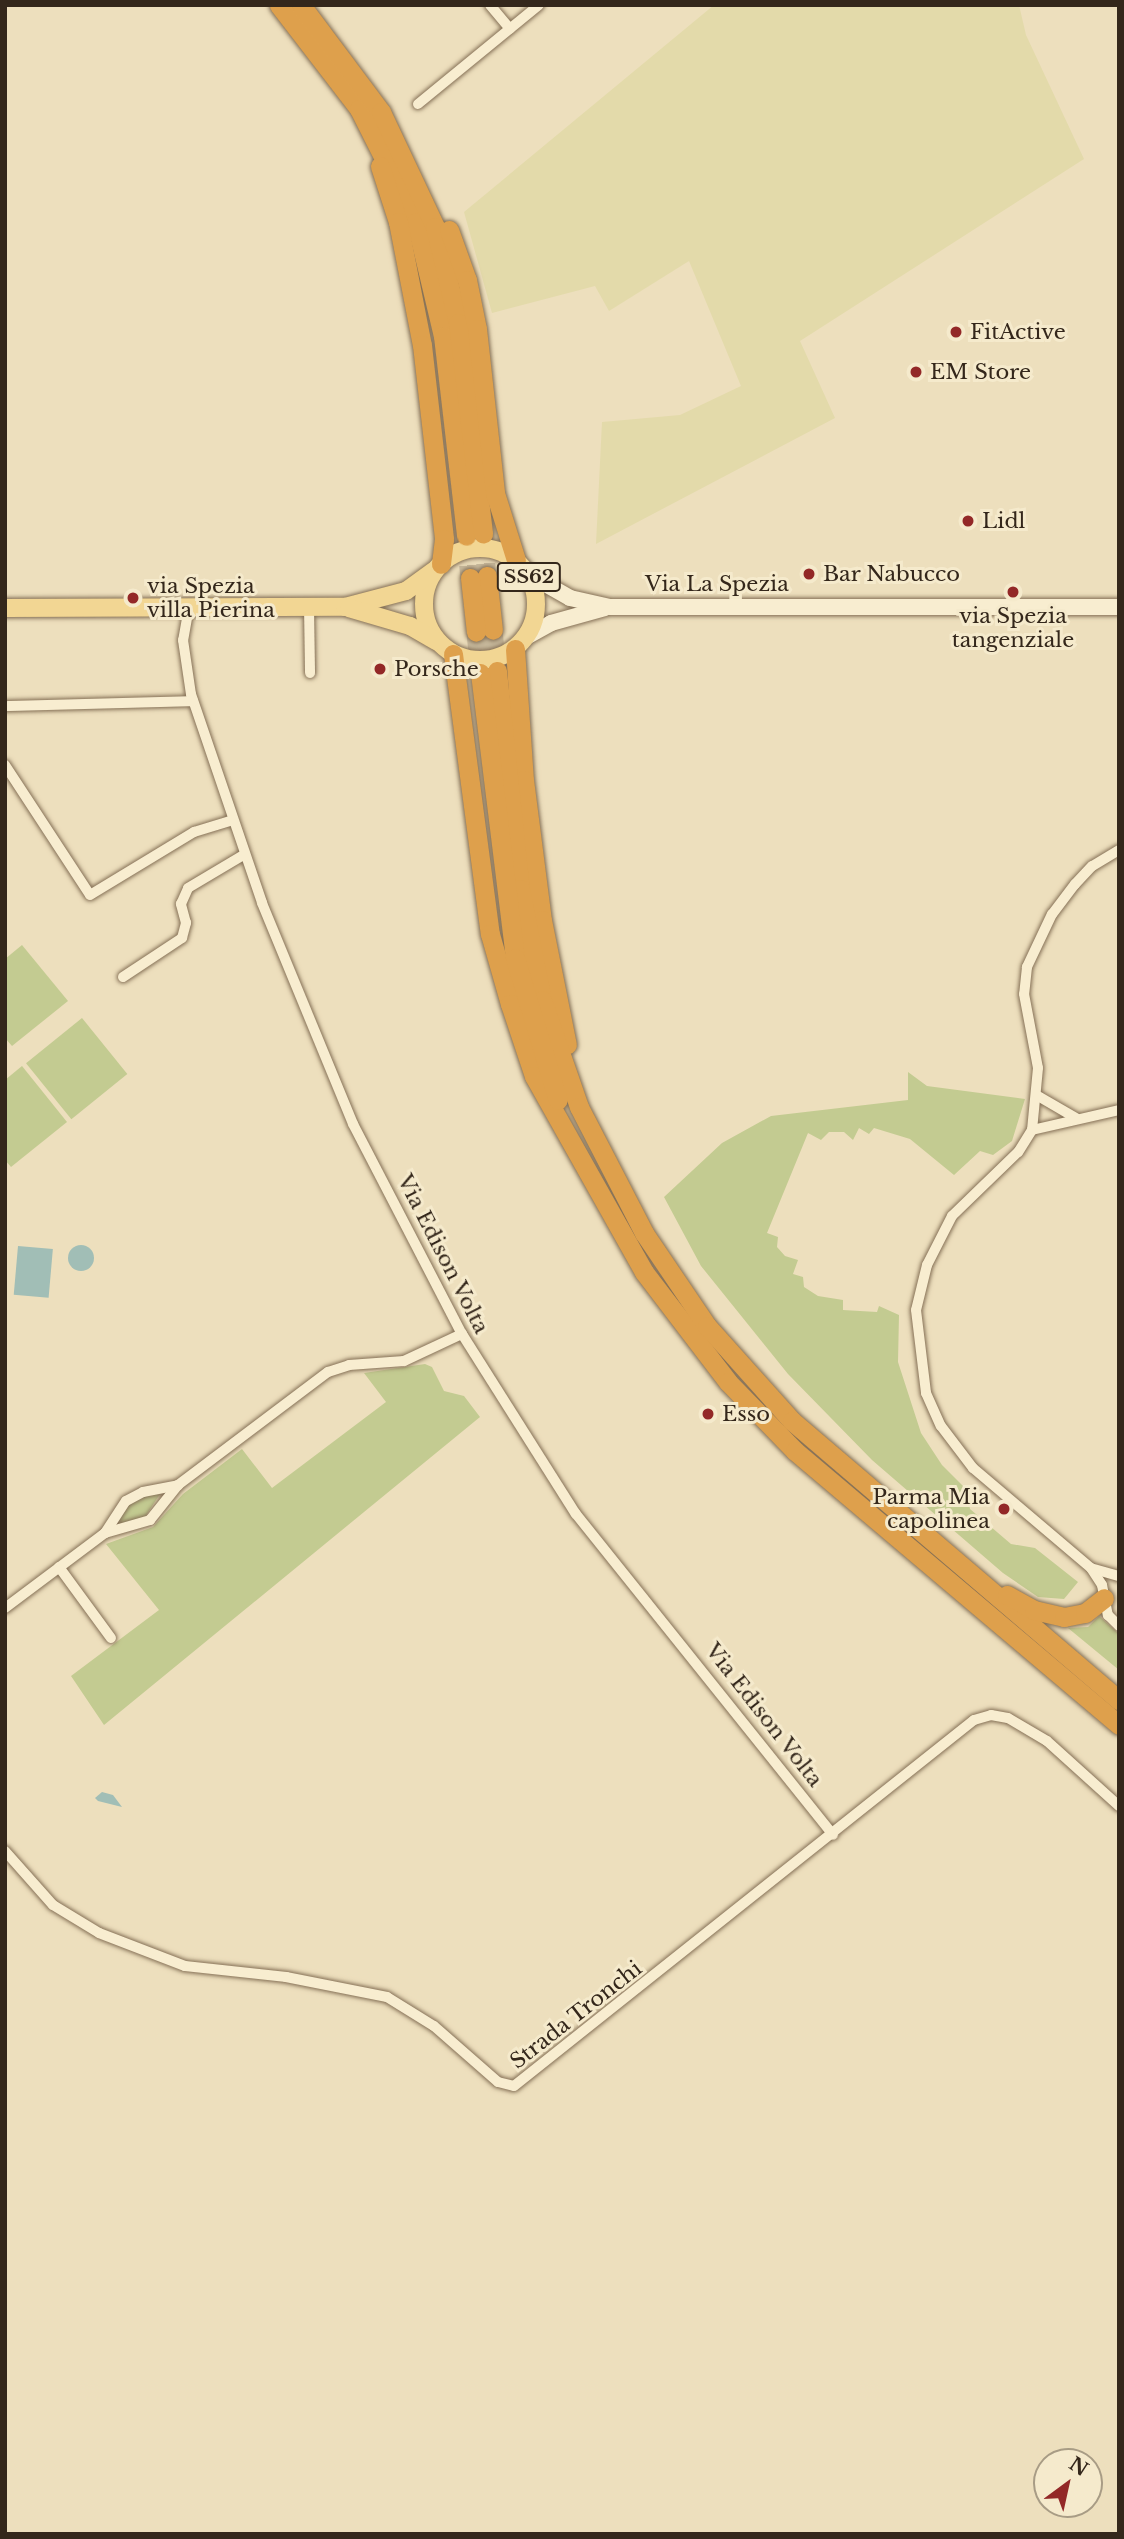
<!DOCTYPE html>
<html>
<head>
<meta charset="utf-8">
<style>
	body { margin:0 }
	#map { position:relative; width:1124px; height:2539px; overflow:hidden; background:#eddfbd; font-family:"Libre Baskerville",serif }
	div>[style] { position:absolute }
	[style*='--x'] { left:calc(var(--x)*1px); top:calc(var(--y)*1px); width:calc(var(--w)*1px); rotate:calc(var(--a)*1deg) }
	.farmland>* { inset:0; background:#e3daaa }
	.green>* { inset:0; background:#c3cb91; transform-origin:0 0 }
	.water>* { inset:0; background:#a1beb6; transform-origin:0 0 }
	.round { border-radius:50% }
	.highway-tunnel>* { height:19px; margin-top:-9.5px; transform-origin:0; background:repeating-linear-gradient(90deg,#c8ba9d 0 19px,transparent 0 29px) }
	.roads { filter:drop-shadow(0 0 2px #857056) drop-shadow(0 0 2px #857056) }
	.street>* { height:10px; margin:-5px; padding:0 5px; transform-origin:5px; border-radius:5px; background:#f8edd0 }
	.secondary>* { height:16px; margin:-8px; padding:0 8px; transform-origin:8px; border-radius:8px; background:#f8edd0 }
	.primary>* { height:18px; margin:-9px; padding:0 9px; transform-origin:9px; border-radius:9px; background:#f2d693 }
	.primary>.ring { margin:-9px; padding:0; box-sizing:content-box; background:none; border:18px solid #f2d693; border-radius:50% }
	.highway>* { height:19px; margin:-9.5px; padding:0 9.5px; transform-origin:9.5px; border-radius:9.5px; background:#dea04c }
	.dots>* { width:19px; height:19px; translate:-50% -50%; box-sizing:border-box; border:4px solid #f5eacc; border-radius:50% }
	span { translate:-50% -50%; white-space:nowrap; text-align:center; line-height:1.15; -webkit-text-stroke:6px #f5eacc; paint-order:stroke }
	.shield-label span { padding:2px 5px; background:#f5eacc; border:2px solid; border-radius:5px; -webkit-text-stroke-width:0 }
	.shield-label { font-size:19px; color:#34271b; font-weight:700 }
	.poi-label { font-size:21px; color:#34271b }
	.left { translate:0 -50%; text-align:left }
	.right { translate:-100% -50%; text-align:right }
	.street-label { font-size:21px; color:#34271b }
	.frame { position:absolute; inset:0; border:7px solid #34271b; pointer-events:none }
	.north { position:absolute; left:1033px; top:2448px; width:70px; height:70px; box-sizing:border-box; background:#f5eacc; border:2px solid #a89c85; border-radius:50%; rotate:33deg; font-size:19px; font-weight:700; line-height:28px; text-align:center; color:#34271b }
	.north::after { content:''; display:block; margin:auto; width:24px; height:32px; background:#932827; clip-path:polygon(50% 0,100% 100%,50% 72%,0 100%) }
</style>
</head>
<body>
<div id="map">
	<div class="farmland">
		<div style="clip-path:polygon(714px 5px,1019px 5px,1026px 35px,1084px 159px,800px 341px,835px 418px,596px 544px,602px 422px,680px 415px,741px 386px,689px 261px,609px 311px,595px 286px,492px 313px,464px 212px)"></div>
	</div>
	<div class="green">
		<div style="clip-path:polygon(22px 945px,68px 1001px,12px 1046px,5px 1038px,5px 959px)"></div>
		<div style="left:82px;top:1018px;width:72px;height:72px;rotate:51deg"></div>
		<div style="clip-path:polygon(22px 1066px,67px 1122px,11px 1167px,5px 1160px,5px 1080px)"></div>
		<div style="clip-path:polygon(908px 1072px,927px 1086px,1025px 1099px,1012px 1141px,993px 1155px,980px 1151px,954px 1175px,910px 1139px,874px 1128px,869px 1134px,859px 1128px,853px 1140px,844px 1132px,829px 1132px,821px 1140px,808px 1133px,767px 1233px,778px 1237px,777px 1247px,785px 1256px,798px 1260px,793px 1274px,803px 1277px,804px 1287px,818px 1296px,843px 1300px,843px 1310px,877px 1312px,879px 1306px,899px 1315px,898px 1362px,921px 1433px,942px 1465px,966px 1489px,970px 1509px,1011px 1544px,1035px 1548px,1078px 1582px,1064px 1599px,1038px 1597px,1003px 1573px,872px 1460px,788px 1374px,701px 1266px,664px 1197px,722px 1143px,771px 1116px,908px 1100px)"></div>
		<div style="clip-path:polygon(425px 1364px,432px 1367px,444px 1391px,464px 1396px,480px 1417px,104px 1725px,71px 1676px,159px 1610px,106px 1544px,153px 1527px,183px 1494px,242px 1449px,272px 1488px,386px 1402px,364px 1373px)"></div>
		<div style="clip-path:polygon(160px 1494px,143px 1520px,117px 1524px,124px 1508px,139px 1497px)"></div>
		<div style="clip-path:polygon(1099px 1616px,1119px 1634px,1119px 1670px,1068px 1628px,1088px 1627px)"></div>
	</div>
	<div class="water">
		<div class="round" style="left:68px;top:1245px;width:26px;height:26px"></div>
		<div style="left:18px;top:1246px;width:35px;height:49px;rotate:5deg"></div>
		<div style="clip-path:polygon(102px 1792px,113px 1795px,122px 1807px,98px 1801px,95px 1798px)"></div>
	</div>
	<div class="highway-tunnel">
		<div style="--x:483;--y:534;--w:42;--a:84.6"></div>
		<div style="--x:466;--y:536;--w:42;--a:84.6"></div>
		<div style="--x:493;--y:630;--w:41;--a:84.4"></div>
		<div style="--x:476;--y:632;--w:41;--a:84.4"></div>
	</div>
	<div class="roads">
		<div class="street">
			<div style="--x:490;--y:5;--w:31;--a:50"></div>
			<div style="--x:418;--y:104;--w:156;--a:-39.3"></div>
			<div style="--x:189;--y:607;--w:34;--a:100"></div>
			<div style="--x:183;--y:640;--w:55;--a:81.6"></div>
			<div style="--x:191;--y:694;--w:221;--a:71.2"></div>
			<div style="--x:262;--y:903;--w:239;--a:67.6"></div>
			<div style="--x:353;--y:1124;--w:237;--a:62.6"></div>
			<div style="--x:462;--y:1334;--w:213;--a:57.7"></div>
			<div style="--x:576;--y:1514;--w:411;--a:51.3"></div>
			<div style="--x:309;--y:607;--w:66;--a:89.1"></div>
			<div style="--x:5;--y:706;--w:188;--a:-1.5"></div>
			<div style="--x:5;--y:765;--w:155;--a:56.8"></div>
			<div style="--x:90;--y:895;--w:122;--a:-31.2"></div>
			<div style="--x:194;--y:832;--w:41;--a:-17.1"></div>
			<div style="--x:1119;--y:850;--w:31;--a:149"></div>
			<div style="--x:1092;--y:866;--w:25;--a:133"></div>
			<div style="--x:1075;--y:884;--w:38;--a:127"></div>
			<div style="--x:1052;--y:914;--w:59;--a:115.3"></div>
			<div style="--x:1027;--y:967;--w:27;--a:96"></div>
			<div style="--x:1024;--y:994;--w:75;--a:79.3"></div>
			<div style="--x:1038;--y:1068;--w:62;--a:95.5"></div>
			<div style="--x:1032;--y:1130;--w:26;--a:122"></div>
			<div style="--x:1018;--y:1152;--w:92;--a:135.9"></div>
			<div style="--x:952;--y:1216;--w:55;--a:117"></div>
			<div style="--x:927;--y:1265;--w:46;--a:103.7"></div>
			<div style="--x:916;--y:1310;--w:84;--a:83.1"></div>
			<div style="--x:926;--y:1393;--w:36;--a:66"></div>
			<div style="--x:941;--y:1426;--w:53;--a:52.7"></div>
			<div style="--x:973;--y:1468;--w:155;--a:40.3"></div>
			<div style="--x:1091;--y:1568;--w:20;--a:57"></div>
			<div style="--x:1102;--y:1585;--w:31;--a:79"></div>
			<div style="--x:1108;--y:1615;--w:16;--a:45"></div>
			<div style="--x:123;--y:977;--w:71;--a:-33.5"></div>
			<div style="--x:182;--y:938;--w:16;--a:-75"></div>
			<div style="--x:186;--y:923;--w:20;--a:-105"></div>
			<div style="--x:181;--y:904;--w:17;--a:-66"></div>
			<div style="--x:188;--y:888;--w:66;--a:-30.8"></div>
			<div style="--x:1038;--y:1096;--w:44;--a:30.1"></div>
			<div style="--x:1032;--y:1130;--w:89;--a:-12.9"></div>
			<div style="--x:105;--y:1533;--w:47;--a:-16.1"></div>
			<div style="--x:150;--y:1520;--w:45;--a:-51.3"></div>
			<div style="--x:178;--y:1485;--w:188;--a:-37"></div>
			<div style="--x:328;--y:1372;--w:22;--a:-18"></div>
			<div style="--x:349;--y:1365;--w:55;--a:-4.2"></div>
			<div style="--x:404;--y:1361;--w:64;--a:-25"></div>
			<div style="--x:59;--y:1567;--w:88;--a:53.8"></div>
			<div style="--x:1094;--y:1569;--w:26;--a:16"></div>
			<div style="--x:5;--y:1608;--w:125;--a:-36.9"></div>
			<div style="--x:105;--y:1533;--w:38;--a:-57"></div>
			<div style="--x:126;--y:1501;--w:19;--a:-28"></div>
			<div style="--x:143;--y:1492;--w:36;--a:-11"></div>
			<div style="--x:5;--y:1851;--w:72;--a:48.4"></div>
			<div style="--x:53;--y:1905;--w:54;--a:31.3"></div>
			<div style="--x:99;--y:1933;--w:92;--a:21"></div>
			<div style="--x:185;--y:1966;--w:102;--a:6.2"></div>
			<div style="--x:286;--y:1977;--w:103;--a:11.2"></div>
			<div style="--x:387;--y:1997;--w:55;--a:31.7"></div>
			<div style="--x:434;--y:2026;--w:85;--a:41.2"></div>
			<div style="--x:498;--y:2082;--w:16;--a:14"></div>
			<div style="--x:514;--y:2086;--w:588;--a:-38.51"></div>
			<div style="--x:974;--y:1720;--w:18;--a:-16"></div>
			<div style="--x:991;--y:1715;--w:17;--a:10"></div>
			<div style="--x:1008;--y:1718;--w:45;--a:30.5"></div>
			<div style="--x:1047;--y:1741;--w:97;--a:42.1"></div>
		</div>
		<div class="secondary">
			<div style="--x:528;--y:574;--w:48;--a:29.7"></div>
			<div style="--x:570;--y:598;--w:41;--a:12.7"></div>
			<div style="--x:610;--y:607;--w:509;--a:0"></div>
			<div style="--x:526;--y:637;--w:29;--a:-29"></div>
			<div style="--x:551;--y:623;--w:56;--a:-15.5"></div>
		</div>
		<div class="primary">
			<div class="ring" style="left:424px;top:548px;width:94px;height:94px"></div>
			<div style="--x:5;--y:608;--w:340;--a:-0.2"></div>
			<div style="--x:345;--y:607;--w:63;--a:-14.7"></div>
			<div style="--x:406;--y:591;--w:34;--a:-36"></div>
			<div style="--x:349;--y:608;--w:64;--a:16.4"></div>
			<div style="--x:410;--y:626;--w:30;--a:30"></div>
		</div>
		<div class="highway">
			<div style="--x:279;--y:5;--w:131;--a:52.4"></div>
			<div style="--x:359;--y:109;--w:127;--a:63.2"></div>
			<div style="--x:416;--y:222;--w:117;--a:76.7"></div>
			<div style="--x:443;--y:336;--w:201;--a:83.4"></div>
			<div style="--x:301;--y:5;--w:134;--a:53.2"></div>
			<div style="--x:381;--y:112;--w:127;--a:64.8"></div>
			<div style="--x:435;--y:227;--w:99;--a:76.5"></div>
			<div style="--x:458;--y:323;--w:212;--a:83.2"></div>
			<div style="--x:380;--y:166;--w:59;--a:72.2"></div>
			<div style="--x:398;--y:222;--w:125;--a:79"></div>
			<div style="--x:422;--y:345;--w:195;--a:83.5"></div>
			<div style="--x:444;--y:539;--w:25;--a:97"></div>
			<div style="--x:449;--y:230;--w:53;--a:70.2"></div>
			<div style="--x:467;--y:280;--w:50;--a:78.5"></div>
			<div style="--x:477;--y:329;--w:165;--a:83.7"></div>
			<div style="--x:495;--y:493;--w:70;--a:72.6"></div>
			<div style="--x:487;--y:576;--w:54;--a:83.7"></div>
			<div style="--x:470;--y:578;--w:54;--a:83.7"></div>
			<div style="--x:515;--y:649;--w:131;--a:86.1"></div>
			<div style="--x:524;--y:780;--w:141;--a:82.7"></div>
			<div style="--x:542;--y:920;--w:127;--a:78.7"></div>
			<div style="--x:453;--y:654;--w:282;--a:82.5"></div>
			<div style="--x:490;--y:934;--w:73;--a:74.1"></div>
			<div style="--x:510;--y:1004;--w:76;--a:71.6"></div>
			<div style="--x:534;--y:1076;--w:225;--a:60.7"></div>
			<div style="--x:644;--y:1272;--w:138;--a:52.6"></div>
			<div style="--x:728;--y:1382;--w:96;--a:45.8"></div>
			<div style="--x:795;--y:1451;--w:424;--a:40.2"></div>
			<div style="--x:497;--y:671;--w:219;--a:84"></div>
			<div style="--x:520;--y:889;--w:113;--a:78.8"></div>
			<div style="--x:542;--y:1000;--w:113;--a:70.9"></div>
			<div style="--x:579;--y:1107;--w:142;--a:62.7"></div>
			<div style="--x:644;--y:1233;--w:112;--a:55.9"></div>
			<div style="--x:707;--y:1326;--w:127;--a:48.2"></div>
			<div style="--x:792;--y:1421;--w:430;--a:40.5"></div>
			<div style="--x:480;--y:673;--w:287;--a:83"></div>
			<div style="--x:515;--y:958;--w:148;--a:73.2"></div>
			<div style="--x:1007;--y:1595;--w:31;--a:29"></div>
			<div style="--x:1034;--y:1610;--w:31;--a:13"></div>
			<div style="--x:1064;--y:1617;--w:21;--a:-11"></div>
			<div style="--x:1085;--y:1613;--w:24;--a:-38"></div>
		</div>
	</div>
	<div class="dots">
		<div style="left:956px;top:332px;background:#932827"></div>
		<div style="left:916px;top:372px;background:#932827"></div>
		<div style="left:968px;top:521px;background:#932827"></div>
		<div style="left:809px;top:574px;background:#932827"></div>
		<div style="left:1013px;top:592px;background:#932827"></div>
		<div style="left:133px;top:598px;background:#932827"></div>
		<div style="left:380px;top:669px;background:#932827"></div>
		<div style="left:708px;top:1414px;background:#932827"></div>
		<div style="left:1004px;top:1509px;background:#932827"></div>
	</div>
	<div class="shield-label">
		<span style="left:529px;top:577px">SS62</span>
	</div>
	<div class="poi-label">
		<span class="left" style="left:970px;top:332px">FitActive</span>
		<span class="left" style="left:930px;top:372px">EM Store</span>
		<span class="left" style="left:982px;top:521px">Lidl</span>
		<span class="left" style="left:823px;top:574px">Bar Nabucco</span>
		<span class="left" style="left:147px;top:598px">via Spezia<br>villa Pierina</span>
		<span style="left:1013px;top:628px">via Spezia<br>tangenziale</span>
		<span class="left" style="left:394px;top:669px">Porsche</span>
		<span class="left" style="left:722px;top:1414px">Esso</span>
		<span class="right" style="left:990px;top:1509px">Parma Mia<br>capolinea</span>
	</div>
	<div class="street-label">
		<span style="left:717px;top:584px">Via La Spezia</span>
		<span style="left:443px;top:1254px;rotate:63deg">Via Edison Volta</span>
		<span style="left:764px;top:1715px;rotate:52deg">Via Edison Volta</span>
		<span style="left:576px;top:2015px;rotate:-38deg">Strada Tronchi</span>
	</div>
	<div class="frame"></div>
	<div class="north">N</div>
</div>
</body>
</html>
